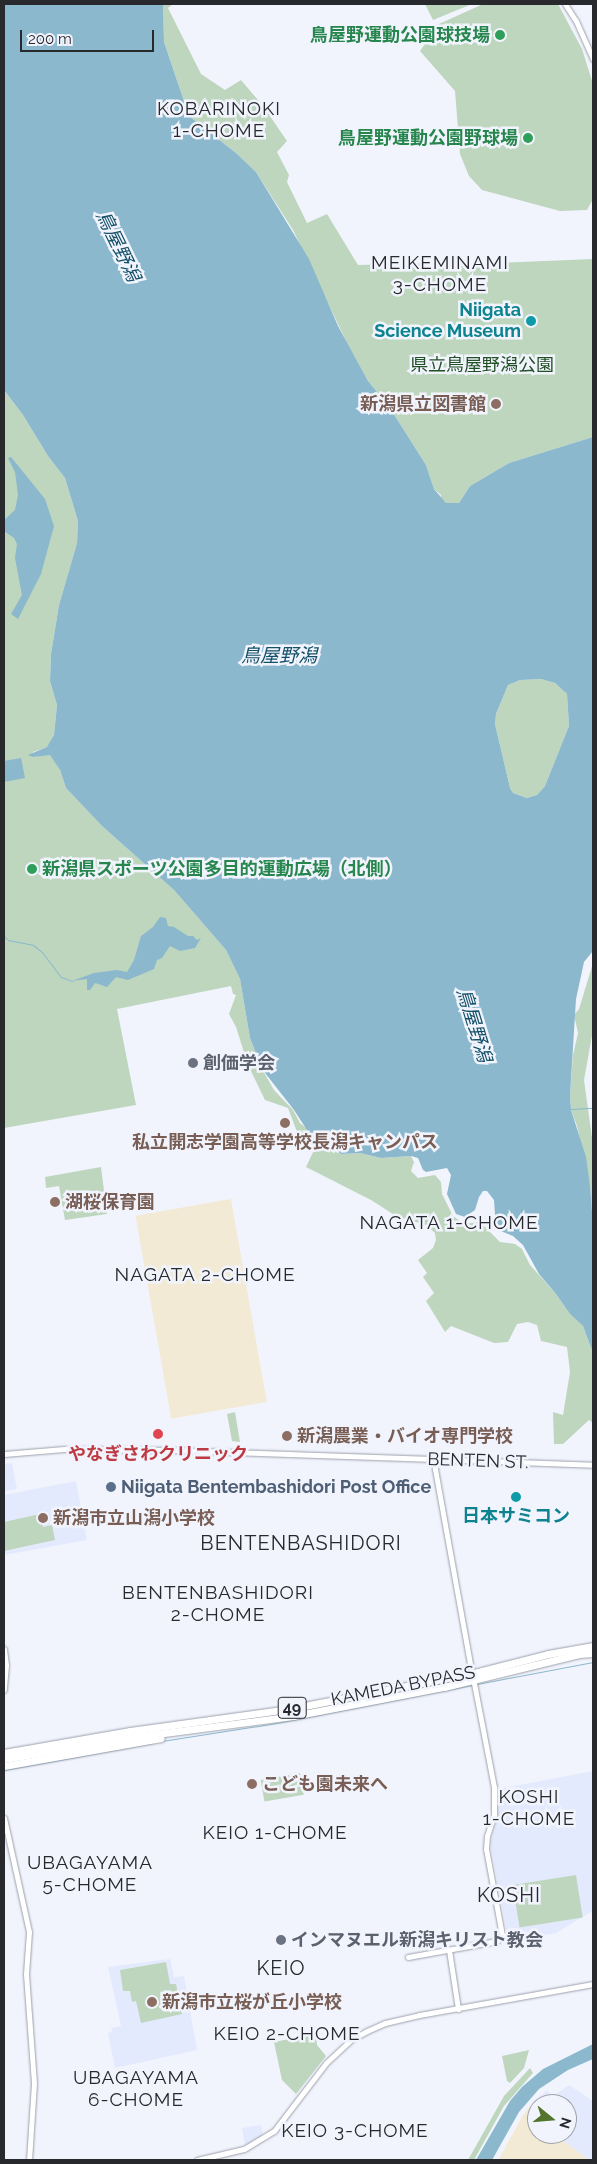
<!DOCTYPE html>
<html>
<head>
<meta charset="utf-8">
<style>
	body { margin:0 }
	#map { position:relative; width:597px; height:2164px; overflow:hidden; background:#f1f4fd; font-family:Raleway,"Noto Sans JP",sans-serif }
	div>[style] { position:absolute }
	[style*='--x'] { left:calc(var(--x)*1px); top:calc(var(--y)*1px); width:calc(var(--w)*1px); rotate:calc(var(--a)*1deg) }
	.built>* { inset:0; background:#e4eafd }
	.industrial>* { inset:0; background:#f2ead4; transform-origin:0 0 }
	.green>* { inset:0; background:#bed6be; transform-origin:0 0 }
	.water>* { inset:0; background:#8bb8cd }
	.stream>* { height:1px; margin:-0.5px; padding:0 0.5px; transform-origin:0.5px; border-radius:0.5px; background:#8bb8cd }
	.roads { filter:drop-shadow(0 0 1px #9ca0ab) drop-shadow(0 0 1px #9ca0ab) }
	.secondary>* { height:5px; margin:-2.5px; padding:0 2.5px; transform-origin:2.5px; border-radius:2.5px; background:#fff }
	.highway>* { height:7px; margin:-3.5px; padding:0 3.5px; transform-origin:3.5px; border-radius:3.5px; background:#fff }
	.dots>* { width:14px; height:14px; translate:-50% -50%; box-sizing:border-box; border:2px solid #f1f4fd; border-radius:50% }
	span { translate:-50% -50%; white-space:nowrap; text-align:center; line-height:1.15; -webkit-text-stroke:5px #f1f4fd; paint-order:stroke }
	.shield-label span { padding:1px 4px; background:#f1f4fd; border:1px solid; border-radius:4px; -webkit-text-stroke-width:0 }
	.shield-label { font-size:16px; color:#27292d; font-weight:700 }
	.leisure-label { font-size:18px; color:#27864d; font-weight:700 }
	.right { translate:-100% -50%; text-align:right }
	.left { translate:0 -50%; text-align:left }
	.culture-label { font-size:18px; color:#0d838f; font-weight:700 }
	.park-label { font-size:18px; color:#225025 }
	.education-label { font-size:18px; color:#785e54; font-weight:700 }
	.worship-label { font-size:18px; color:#5b616d; font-weight:700 }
	.health-label { font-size:18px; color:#be3a42; font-weight:700 }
	.street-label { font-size:18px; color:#27292d }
	.service-label { font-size:18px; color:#4e5e75; font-weight:700 }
	.neighbourhood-label { font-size:19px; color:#27292d; letter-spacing:1px }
	.water-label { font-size:19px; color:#134f66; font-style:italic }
	.quarter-label { font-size:20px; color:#27292d; letter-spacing:1px }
	.frame { position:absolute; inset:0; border:5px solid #27292d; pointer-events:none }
	.north { position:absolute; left:527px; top:2094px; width:50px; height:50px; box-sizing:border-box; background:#f1f4fd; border:1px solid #a0a3aa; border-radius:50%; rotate:107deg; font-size:14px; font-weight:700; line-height:20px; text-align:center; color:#27292d }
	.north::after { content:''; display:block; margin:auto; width:18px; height:22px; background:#52742c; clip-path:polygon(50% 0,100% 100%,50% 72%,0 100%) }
	.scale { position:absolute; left:20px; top:30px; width:134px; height:22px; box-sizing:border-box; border:2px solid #27292d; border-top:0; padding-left:6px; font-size:15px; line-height:18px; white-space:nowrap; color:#27292d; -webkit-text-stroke:4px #f1f4fd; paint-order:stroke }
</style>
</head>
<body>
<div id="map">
	<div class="built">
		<div style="clip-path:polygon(12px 1463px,17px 1489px,4px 1491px,4px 1464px)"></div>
		<div style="clip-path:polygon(76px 1481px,87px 1540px,4px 1555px,4px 1495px)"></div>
		<div style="clip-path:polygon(593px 1771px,593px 1911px,556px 1933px,509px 1942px,490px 1842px,498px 1816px,499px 1789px)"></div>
		<div style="clip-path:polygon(170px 1959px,174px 1977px,184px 1976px,197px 2050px,115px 2068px,108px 2033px,112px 2032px,111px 2028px,121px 2026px,108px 1967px)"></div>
		<div style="clip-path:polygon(569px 2085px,593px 2101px,593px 2160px,589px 2160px,553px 2135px,567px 2134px,567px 2104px,541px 2104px,536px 2100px,547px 2090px,553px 2096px)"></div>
		<div style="clip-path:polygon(261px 2125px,263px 2136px,245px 2145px,242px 2128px)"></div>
	</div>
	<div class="industrial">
		<div style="left:231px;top:1199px;width:206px;height:97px;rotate:80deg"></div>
		<div style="clip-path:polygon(536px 2100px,541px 2104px,537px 2104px,537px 2134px,554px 2134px,589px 2160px,499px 2159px,523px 2115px)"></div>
	</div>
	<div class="green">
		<div style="clip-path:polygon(163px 4px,173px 4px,168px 8px,201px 74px,225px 90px,241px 80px,263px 106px,287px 141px,277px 152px,289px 175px,287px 182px,307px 223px,327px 214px,358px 265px,439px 263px,444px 265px,593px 259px,593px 437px,509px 463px,470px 486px,459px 503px,446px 503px,441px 499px,441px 495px,434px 489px,426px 465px,388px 405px,368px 381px,348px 345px,293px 230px,256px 172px,236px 153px,189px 116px,164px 42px)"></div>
		<div style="clip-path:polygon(425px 4px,472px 4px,433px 20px)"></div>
		<div style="clip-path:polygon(483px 4px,558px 4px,582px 49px,593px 84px,593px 199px,587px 210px,560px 211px,482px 190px,469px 176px,460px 154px,455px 91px,420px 51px,439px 24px)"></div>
		<div style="clip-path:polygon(4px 390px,23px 415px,48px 456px,65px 478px,78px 521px,77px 543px,59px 605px,51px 654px,50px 681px,57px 705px,54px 735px,48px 747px,33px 752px,33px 757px,50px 754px,60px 770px,66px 788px,102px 826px,174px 890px,226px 950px,240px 979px,250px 1038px,262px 1069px,274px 1090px,293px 1110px,300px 1123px,336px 1152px,341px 1154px,360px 1153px,381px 1158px,411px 1156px,414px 1162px,411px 1171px,418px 1178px,435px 1175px,441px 1182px,442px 1194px,453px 1216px,464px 1224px,480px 1222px,500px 1242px,515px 1244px,522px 1249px,530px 1265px,556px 1294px,570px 1314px,583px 1326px,593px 1353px,593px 1423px,589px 1420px,563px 1444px,554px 1444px,553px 1412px,563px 1415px,570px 1372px,567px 1347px,541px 1341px,537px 1325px,528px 1322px,517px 1324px,508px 1342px,494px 1343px,451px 1326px,445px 1332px,426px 1301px,434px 1293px,423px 1277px,427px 1273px,418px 1260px,433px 1248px,436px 1240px,435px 1233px,426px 1225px,396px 1216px,371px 1200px,306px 1167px,315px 1148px,306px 1136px,297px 1132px,288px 1108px,265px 1100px,248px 1065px,236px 1027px,229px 1014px,236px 995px,233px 994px,231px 986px,117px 1009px,136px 1105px,4px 1128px)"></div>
		<div style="clip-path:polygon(541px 679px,555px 683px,567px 694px,569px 726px,545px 786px,537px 795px,527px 798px,513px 793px,510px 788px,495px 724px,496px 714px,508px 685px,520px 680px)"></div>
		<div style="clip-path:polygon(593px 963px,593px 1030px,584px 1080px,593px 1145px,593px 1224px,590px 1186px,577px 1126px,571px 1110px,570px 1096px,573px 1055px,578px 1033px,574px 1015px,579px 1009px)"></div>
		<div style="clip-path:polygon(101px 1167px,107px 1214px,65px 1220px,59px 1186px,46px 1188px,45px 1177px)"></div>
		<div style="clip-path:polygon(235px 1412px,240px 1442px,232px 1441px,227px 1414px)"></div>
		<div style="clip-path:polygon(40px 1514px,43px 1527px,52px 1525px,55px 1540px,4px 1551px,4px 1522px)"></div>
		<div style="left:300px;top:1773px;width:22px;height:40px;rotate:80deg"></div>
		<div style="left:576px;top:1875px;width:43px;height:64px;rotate:81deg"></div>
		<div style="clip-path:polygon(166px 1962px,170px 1984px,176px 1984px,182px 2014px,141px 2023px,136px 2001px,132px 2002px,130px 1991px,123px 1991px,120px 1970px)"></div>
		<div style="clip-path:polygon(316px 2034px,317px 2045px,326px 2056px,296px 2094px,282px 2080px,274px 2042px)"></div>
		<div style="clip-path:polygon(529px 2050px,524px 2068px,510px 2083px,507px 2081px,502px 2056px)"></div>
		<div style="clip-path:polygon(530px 2068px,533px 2073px,504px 2106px,474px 2160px,468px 2160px,504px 2096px)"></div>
	</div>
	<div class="water">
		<div style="clip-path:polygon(evenodd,4px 4px,163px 4px,164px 42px,189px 116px,236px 153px,256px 172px,309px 259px,338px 326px,368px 381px,388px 405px,426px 465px,434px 489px,446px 503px,459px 503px,470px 486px,509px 463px,593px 437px,593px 951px,584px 962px,576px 999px,570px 1096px,571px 1110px,586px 1157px,590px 1186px,593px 1224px,593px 1353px,583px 1326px,570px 1314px,556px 1294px,539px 1274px,523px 1245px,513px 1236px,496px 1229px,494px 1200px,487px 1191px,483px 1191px,479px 1197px,475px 1210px,465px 1217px,456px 1214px,447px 1194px,451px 1175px,447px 1168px,426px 1172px,423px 1170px,418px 1158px,411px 1156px,381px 1158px,360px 1153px,341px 1154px,307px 1130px,294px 1110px,262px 1069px,250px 1038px,240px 979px,226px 950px,174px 890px,102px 826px,66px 788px,60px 770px,50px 755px,33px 757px,28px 755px,47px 747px,54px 735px,57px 705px,50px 681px,51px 654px,59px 605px,77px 543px,78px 521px,65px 478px,48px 456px,23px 415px,4px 390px,4px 4px,541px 679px,555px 683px,567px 694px,569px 726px,545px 786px,537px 795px,527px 798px,513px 793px,510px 788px,495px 724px,496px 714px,508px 685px,520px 680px,541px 679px)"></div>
		<div style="clip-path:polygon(11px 457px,45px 499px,54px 526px,41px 574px,18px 619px,11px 614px,22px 595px,15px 558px,17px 544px,14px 538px,4px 531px,4px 520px,15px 510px,18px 495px,15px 472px,8px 458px)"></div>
		<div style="clip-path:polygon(21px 758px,25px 778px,4px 782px,4px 761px)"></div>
		<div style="clip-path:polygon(160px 917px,166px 918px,168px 926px,174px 927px,188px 936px,193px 936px,197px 940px,201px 938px,195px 948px,180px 951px,170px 946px,162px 958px,157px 960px,154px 969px,128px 980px,116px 977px,107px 987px,95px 983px,90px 990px,87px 990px,87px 979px,72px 981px,94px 973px,117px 970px,127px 972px,134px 960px,141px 936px,153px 927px)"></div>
		<div style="clip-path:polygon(593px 2044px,593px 2059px,568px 2070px,539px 2089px,519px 2112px,492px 2160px,476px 2160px,510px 2101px,522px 2087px,543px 2069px)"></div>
	</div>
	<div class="stream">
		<div style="--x:4;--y:936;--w:6;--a:45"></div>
		<div style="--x:8;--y:940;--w:25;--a:11"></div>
		<div style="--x:33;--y:945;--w:11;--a:38"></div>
		<div style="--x:42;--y:952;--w:31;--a:53"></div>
		<div style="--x:61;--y:977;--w:12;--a:20"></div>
		<div style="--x:571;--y:1109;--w:22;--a:-3"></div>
		<div style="--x:477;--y:1684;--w:118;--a:-10.7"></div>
		<div style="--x:162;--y:1741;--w:116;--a:-8.9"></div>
		<div style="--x:277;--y:1723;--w:200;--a:-11"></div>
		<div style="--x:4;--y:1770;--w:151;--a:-10.3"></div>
	</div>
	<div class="roads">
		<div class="secondary">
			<div style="--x:565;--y:4;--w:20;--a:57"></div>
			<div style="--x:576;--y:21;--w:42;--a:65.9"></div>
			<div style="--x:4;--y:1454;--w:60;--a:-4.8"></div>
			<div style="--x:64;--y:1449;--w:109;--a:0.5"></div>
			<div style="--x:173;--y:1450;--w:420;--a:2"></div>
			<div style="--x:436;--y:1459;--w:10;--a:96"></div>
			<div style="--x:435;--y:1469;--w:203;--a:79.8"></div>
			<div style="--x:4;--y:1649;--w:16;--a:83"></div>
			<div style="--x:6;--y:1665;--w:25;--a:95"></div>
			<div style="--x:4;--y:1818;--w:117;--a:77.6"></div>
			<div style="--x:29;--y:1932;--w:42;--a:94.1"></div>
			<div style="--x:26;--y:1974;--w:109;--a:85.8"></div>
			<div style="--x:34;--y:2083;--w:77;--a:93.7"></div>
			<div style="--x:449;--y:1950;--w:60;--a:81.3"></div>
			<div style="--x:408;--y:1957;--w:90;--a:-10.2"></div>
			<div style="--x:497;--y:1941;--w:8;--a:-50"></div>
			<div style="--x:502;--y:1935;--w:87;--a:-100.5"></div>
			<div style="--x:486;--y:1849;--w:13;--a:-86"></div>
			<div style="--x:487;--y:1836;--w:23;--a:-72"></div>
			<div style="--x:494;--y:1814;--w:27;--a:-90"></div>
			<div style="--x:494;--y:1787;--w:106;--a:-100.9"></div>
			<div style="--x:197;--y:2160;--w:48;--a:-13.2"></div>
			<div style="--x:244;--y:2149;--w:35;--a:-31"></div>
			<div style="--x:274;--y:2131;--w:86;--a:-52.6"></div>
			<div style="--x:326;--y:2063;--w:35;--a:-43"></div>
			<div style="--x:352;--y:2039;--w:17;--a:-28"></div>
			<div style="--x:367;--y:2031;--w:20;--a:-24"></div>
			<div style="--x:385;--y:2023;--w:35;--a:-13"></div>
			<div style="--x:419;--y:2015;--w:177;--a:-10.1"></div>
		</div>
		<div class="highway">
			<div style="--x:4;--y:1753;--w:128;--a:-9.9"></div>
			<div style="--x:130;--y:1731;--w:161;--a:-7.9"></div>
			<div style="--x:289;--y:1709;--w:197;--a:-11.1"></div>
			<div style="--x:482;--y:1671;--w:68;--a:-14.4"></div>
			<div style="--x:548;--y:1654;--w:46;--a:-10.1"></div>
			<div style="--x:4;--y:1759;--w:132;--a:-9.6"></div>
			<div style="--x:134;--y:1737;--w:160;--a:-7.5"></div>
			<div style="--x:293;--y:1716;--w:154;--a:-10.9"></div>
			<div style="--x:444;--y:1687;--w:139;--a:-13.7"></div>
			<div style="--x:579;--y:1654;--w:14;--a:-4"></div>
			<div style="--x:4;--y:1766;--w:159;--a:-10.1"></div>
		</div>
	</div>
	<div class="dots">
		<div style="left:500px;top:35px;background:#2e9e5b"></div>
		<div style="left:528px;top:138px;background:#2e9e5b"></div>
		<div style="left:531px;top:321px;background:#0f9aa8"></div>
		<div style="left:496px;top:404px;background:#8d6e63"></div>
		<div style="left:32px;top:869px;background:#2e9e5b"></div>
		<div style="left:193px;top:1063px;background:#6b7280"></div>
		<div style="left:285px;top:1123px;background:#8d6e63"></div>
		<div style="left:55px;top:1202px;background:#8d6e63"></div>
		<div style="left:158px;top:1434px;background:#e0444e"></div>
		<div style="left:287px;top:1436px;background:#8d6e63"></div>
		<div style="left:111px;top:1487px;background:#5c6f8a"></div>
		<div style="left:516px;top:1497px;background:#0f9aa8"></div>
		<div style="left:43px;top:1518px;background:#8d6e63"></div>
		<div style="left:252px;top:1784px;background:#8d6e63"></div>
		<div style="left:281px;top:1940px;background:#6b7280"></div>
		<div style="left:152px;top:2002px;background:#8d6e63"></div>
	</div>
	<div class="shield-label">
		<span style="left:292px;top:1708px">49</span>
	</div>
	<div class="leisure-label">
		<span class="right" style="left:490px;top:35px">鳥屋野運動公園球技場</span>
		<span class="right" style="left:518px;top:138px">鳥屋野運動公園野球場</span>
		<span class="left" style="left:42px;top:869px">新潟県スポーツ公園多目的運動広場（北側）</span>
	</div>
	<div class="culture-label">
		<span class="right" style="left:521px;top:321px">Niigata<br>Science Museum</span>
		<span style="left:516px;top:1516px">日本サミコン</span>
	</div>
	<div class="park-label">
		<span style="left:482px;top:365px">県立鳥屋野潟公園</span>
	</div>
	<div class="education-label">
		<span class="right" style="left:486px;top:404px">新潟県立図書館</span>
		<span style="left:285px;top:1142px">私立開志学園高等学校長潟キャンパス</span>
		<span class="left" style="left:65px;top:1202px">湖桜保育園</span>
		<span class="left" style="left:297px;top:1436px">新潟農業・バイオ専門学校</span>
		<span class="left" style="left:53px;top:1518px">新潟市立山潟小学校</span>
		<span class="left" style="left:262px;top:1784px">こども園未来へ</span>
		<span class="left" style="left:162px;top:2002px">新潟市立桜が丘小学校</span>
	</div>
	<div class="worship-label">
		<span class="left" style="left:203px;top:1063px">創価学会</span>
		<span class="left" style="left:291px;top:1940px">インマヌエル新潟キリスト教会</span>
	</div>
	<div class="health-label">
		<span style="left:158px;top:1454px">やなぎさわクリニック</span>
	</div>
	<div class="street-label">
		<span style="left:478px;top:1461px;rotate:2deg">BENTEN ST.</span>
		<span style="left:403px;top:1686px;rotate:-11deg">KAMEDA BYPASS</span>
	</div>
	<div class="service-label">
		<span class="left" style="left:121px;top:1487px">Niigata Bentembashidori Post Office</span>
	</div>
	<div class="neighbourhood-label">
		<span style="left:219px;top:120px">KOBARINOKI<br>1-CHOME</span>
		<span style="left:440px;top:274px">MEIKEMINAMI<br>3-CHOME</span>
		<span style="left:449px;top:1223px">NAGATA 1-CHOME</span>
		<span style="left:205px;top:1275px">NAGATA 2-CHOME</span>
		<span style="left:218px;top:1604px">BENTENBASHIDORI<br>2-CHOME</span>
		<span style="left:529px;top:1808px">KOSHI<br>1-CHOME</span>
		<span style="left:275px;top:1833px">KEIO 1-CHOME</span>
		<span style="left:90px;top:1874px">UBAGAYAMA<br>5-CHOME</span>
		<span style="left:287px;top:2034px">KEIO 2-CHOME</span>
		<span style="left:136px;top:2089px">UBAGAYAMA<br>6-CHOME</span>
		<span style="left:355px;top:2131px">KEIO 3-CHOME</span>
	</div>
	<div class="water-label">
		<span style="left:118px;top:246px;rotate:64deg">鳥屋野潟</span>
		<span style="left:279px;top:656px">鳥屋野潟</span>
		<span style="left:474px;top:1025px;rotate:73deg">鳥屋野潟</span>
	</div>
	<div class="quarter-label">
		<span style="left:301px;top:1543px">BENTENBASHIDORI</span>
		<span style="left:509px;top:1895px">KOSHI</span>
		<span style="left:281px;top:1968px">KEIO</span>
	</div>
	<div class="frame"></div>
	<div class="north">N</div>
	<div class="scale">200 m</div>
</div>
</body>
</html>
